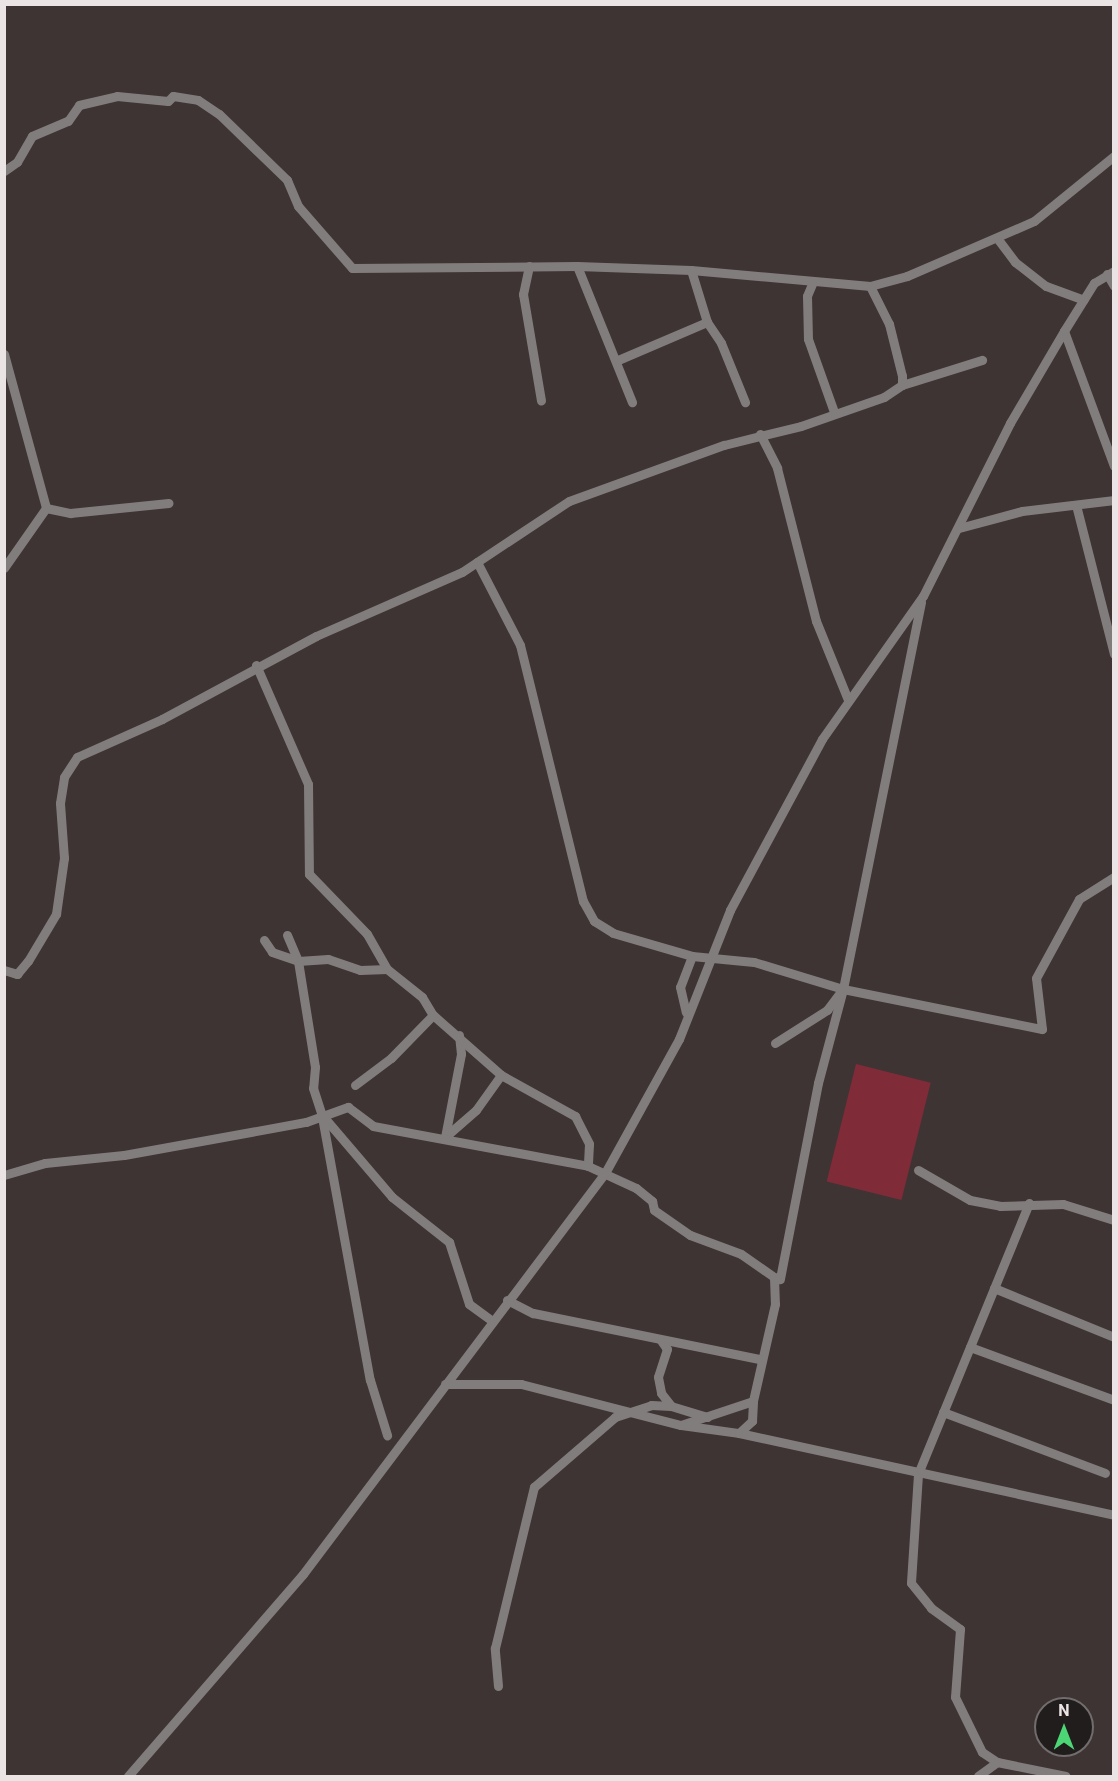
<!DOCTYPE html>
<html>
<head>
<meta charset="utf-8">
<style>
	body { margin:0 }
	#map { position:relative; width:1118px; height:1781px; overflow:hidden; background:#3e3434; font-family:Roboto,sans-serif }
	div>[style] { position:absolute }
	[style*='--x'] { left:calc(var(--x)*1px); top:calc(var(--y)*1px); width:calc(var(--w)*1px); rotate:calc(var(--a)*1deg) }
	.green>* { inset:0; background:#802b38; transform-origin:0 0 }
	.minor>* { height:9px; margin:-4.5px; padding:0 4.5px; transform-origin:4.5px; border-radius:4.5px; background:#827d7d }
	span { translate:-50% -50%; white-space:nowrap; text-align:center; line-height:1.15; -webkit-text-stroke:5px #221d1d; paint-order:stroke }
	.frame { position:absolute; inset:0; border:6px solid #ebe4e4; pointer-events:none }
	.north { position:absolute; left:1034px; top:1697px; width:60px; height:60px; box-sizing:border-box; background:#221d1d; border:2px solid #726d6d; border-radius:50%; rotate:0deg; font-size:16px; font-weight:700; line-height:24px; text-align:center; color:#ebe4e4 }
	.north::after { content:''; display:block; margin:auto; width:21px; height:27px; background:#4cd676; clip-path:polygon(50% 0,100% 100%,50% 72%,0 100%) }
</style>
</head>
<body>
<div id="map">
	<div class="green">
		<div style="left:856px;top:1064px;width:77px;height:121px;rotate:14deg"></div>
	</div>
	<div class="minor">
		<div style="--x:4;--y:171;--w:16;--a:-35"></div>
		<div style="--x:17;--y:162;--w:30;--a:-60"></div>
		<div style="--x:32;--y:136;--w:39;--a:-23"></div>
		<div style="--x:68;--y:121;--w:19;--a:-55"></div>
		<div style="--x:79;--y:105;--w:39;--a:-13"></div>
		<div style="--x:117;--y:96;--w:51;--a:5.6"></div>
		<div style="--x:168;--y:101;--w:7;--a:-45"></div>
		<div style="--x:173;--y:96;--w:25;--a:9"></div>
		<div style="--x:198;--y:100;--w:25;--a:34"></div>
		<div style="--x:219;--y:114;--w:95;--a:44.1"></div>
		<div style="--x:287;--y:180;--w:28;--a:67"></div>
		<div style="--x:298;--y:206;--w:82;--a:48.9"></div>
		<div style="--x:352;--y:268;--w:225;--a:-0.5"></div>
		<div style="--x:577;--y:266;--w:114;--a:2"></div>
		<div style="--x:691;--y:270;--w:180;--a:5.1"></div>
		<div style="--x:870;--y:286;--w:38;--a:-15"></div>
		<div style="--x:907;--y:276;--w:138;--a:-23.4"></div>
		<div style="--x:1034;--y:221;--w:103;--a:-39.1"></div>
		<div style="--x:997;--y:238;--w:30;--a:53"></div>
		<div style="--x:1015;--y:262;--w:39;--a:38"></div>
		<div style="--x:1046;--y:286;--w:40;--a:20.2"></div>
		<div style="--x:529;--y:266;--w:29;--a:102"></div>
		<div style="--x:523;--y:294;--w:108;--a:80.4"></div>
		<div style="--x:577;--y:266;--w:147;--a:68"></div>
		<div style="--x:691;--y:270;--w:54;--a:72.9"></div>
		<div style="--x:707;--y:322;--w:25;--a:56"></div>
		<div style="--x:721;--y:343;--w:64;--a:67.9"></div>
		<div style="--x:1107;--y:274;--w:14;--a:60"></div>
		<div style="--x:812;--y:284;--w:13;--a:113"></div>
		<div style="--x:807;--y:296;--w:43;--a:88.7"></div>
		<div style="--x:808;--y:339;--w:77;--a:70.4"></div>
		<div style="--x:1064;--y:331;--w:144;--a:69.7"></div>
		<div style="--x:4;--y:354;--w:160;--a:74.7"></div>
		<div style="--x:46;--y:508;--w:25;--a:12"></div>
		<div style="--x:70;--y:513;--w:99;--a:-5.8"></div>
		<div style="--x:618;--y:360;--w:97;--a:-23.1"></div>
		<div style="--x:902;--y:385;--w:84;--a:-17.4"></div>
		<div style="--x:760;--y:434;--w:38;--a:63"></div>
		<div style="--x:777;--y:468;--w:158;--a:75.7"></div>
		<div style="--x:816;--y:621;--w:85;--a:67.9"></div>
		<div style="--x:1076;--y:505;--w:154;--a:75.7"></div>
		<div style="--x:959;--y:528;--w:65;--a:-15.1"></div>
		<div style="--x:1022;--y:511;--w:93;--a:-6.8"></div>
		<div style="--x:477;--y:562;--w:93;--a:62.6"></div>
		<div style="--x:520;--y:645;--w:264;--a:76.2"></div>
		<div style="--x:583;--y:901;--w:23;--a:61"></div>
		<div style="--x:594;--y:921;--w:22;--a:32"></div>
		<div style="--x:613;--y:933;--w:82;--a:16.2"></div>
		<div style="--x:692;--y:956;--w:33;--a:111"></div>
		<div style="--x:680;--y:987;--w:26;--a:77"></div>
		<div style="--x:4;--y:568;--w:73;--a:-55"></div>
		<div style="--x:921;--y:602;--w:395;--a:101.4"></div>
		<div style="--x:843;--y:989;--w:203;--a:11.4"></div>
		<div style="--x:1042;--y:1029;--w:51;--a:-96.7"></div>
		<div style="--x:1036;--y:978;--w:90;--a:-61.4"></div>
		<div style="--x:1079;--y:899;--w:41;--a:-32.2"></div>
		<div style="--x:256;--y:665;--w:130;--a:66.4"></div>
		<div style="--x:308;--y:784;--w:90;--a:89.4"></div>
		<div style="--x:309;--y:874;--w:83;--a:46"></div>
		<div style="--x:367;--y:934;--w:40;--a:60.3"></div>
		<div style="--x:387;--y:969;--w:45;--a:38.7"></div>
		<div style="--x:422;--y:997;--w:21;--a:59"></div>
		<div style="--x:433;--y:1015;--w:91;--a:41.4"></div>
		<div style="--x:501;--y:1075;--w:85;--a:29"></div>
		<div style="--x:575;--y:1116;--w:31;--a:63"></div>
		<div style="--x:589;--y:1144;--w:22;--a:93"></div>
		<div style="--x:287;--y:935;--w:28;--a:67"></div>
		<div style="--x:298;--y:961;--w:107;--a:80.9"></div>
		<div style="--x:315;--y:1067;--w:21;--a:95"></div>
		<div style="--x:313;--y:1088;--w:28;--a:72"></div>
		<div style="--x:322;--y:1115;--w:108;--a:49.5"></div>
		<div style="--x:392;--y:1197;--w:73;--a:38.3"></div>
		<div style="--x:449;--y:1242;--w:65;--a:72.1"></div>
		<div style="--x:469;--y:1304;--w:29;--a:36"></div>
		<div style="--x:264;--y:940;--w:14;--a:56"></div>
		<div style="--x:272;--y:952;--w:28;--a:19"></div>
		<div style="--x:298;--y:961;--w:30;--a:-4"></div>
		<div style="--x:328;--y:959;--w:34;--a:19"></div>
		<div style="--x:360;--y:970;--w:27;--a:-2"></div>
		<div style="--x:692;--y:956;--w:62;--a:5.5"></div>
		<div style="--x:754;--y:962;--w:93;--a:16.9"></div>
		<div style="--x:843;--y:989;--w:97;--a:104.9"></div>
		<div style="--x:818;--y:1083;--w:200;--a:101"></div>
		<div style="--x:4;--y:970;--w:14;--a:17"></div>
		<div style="--x:17;--y:974;--w:17;--a:-50"></div>
		<div style="--x:28;--y:961;--w:55;--a:-59.2"></div>
		<div style="--x:56;--y:914;--w:57;--a:-81.9"></div>
		<div style="--x:64;--y:858;--w:55;--a:-94.2"></div>
		<div style="--x:60;--y:803;--w:26;--a:-81"></div>
		<div style="--x:64;--y:777;--w:24;--a:-57"></div>
		<div style="--x:77;--y:757;--w:93;--a:-24.1"></div>
		<div style="--x:162;--y:719;--w:175;--a:-28.3"></div>
		<div style="--x:316;--y:636;--w:159;--a:-23.7"></div>
		<div style="--x:462;--y:572;--w:128;--a:-33.6"></div>
		<div style="--x:569;--y:501;--w:165;--a:-19.9"></div>
		<div style="--x:724;--y:445;--w:79;--a:-13.9"></div>
		<div style="--x:801;--y:426;--w:88;--a:-19.3"></div>
		<div style="--x:884;--y:397;--w:22;--a:-34"></div>
		<div style="--x:902;--y:385;--w:9;--a:-90"></div>
		<div style="--x:902;--y:376;--w:54;--a:-104"></div>
		<div style="--x:889;--y:324;--w:42;--a:-116.6"></div>
		<div style="--x:775;--y:1043;--w:62;--a:-32.4"></div>
		<div style="--x:827;--y:1010;--w:20;--a:-53"></div>
		<div style="--x:355;--y:1085;--w:45;--a:-36.9"></div>
		<div style="--x:391;--y:1058;--w:60;--a:-45.7"></div>
		<div style="--x:322;--y:1117;--w:267;--a:79.7"></div>
		<div style="--x:370;--y:1380;--w:58;--a:72.8"></div>
		<div style="--x:445;--y:1137;--w:85;--a:-79.1"></div>
		<div style="--x:461;--y:1054;--w:19;--a:-96"></div>
		<div style="--x:445;--y:1137;--w:41;--a:-41.1"></div>
		<div style="--x:476;--y:1110;--w:43;--a:-54.5"></div>
		<div style="--x:918;--y:1170;--w:60;--a:30"></div>
		<div style="--x:970;--y:1200;--w:31;--a:11"></div>
		<div style="--x:1000;--y:1206;--w:63;--a:-1.8"></div>
		<div style="--x:1063;--y:1204;--w:53;--a:17.4"></div>
		<div style="--x:4;--y:1175;--w:43;--a:-16.3"></div>
		<div style="--x:45;--y:1163;--w:79;--a:-5.8"></div>
		<div style="--x:124;--y:1155;--w:185;--a:-10.3"></div>
		<div style="--x:306;--y:1122;--w:45;--a:-19.7"></div>
		<div style="--x:348;--y:1107;--w:31;--a:37"></div>
		<div style="--x:373;--y:1126;--w:219;--a:10.5"></div>
		<div style="--x:588;--y:1166;--w:53;--a:24.6"></div>
		<div style="--x:636;--y:1188;--w:21;--a:39"></div>
		<div style="--x:652;--y:1201;--w:9;--a:77"></div>
		<div style="--x:654;--y:1210;--w:44;--a:34.8"></div>
		<div style="--x:690;--y:1235;--w:54;--a:20.4"></div>
		<div style="--x:741;--y:1254;--w:40;--a:34.9"></div>
		<div style="--x:774;--y:1277;--w:27;--a:88"></div>
		<div style="--x:775;--y:1304;--w:99;--a:102.8"></div>
		<div style="--x:753;--y:1401;--w:76;--a:161.6"></div>
		<div style="--x:1029;--y:1203;--w:293;--a:112.3"></div>
		<div style="--x:918;--y:1474;--w:109;--a:93.7"></div>
		<div style="--x:911;--y:1583;--w:32;--a:51"></div>
		<div style="--x:931;--y:1608;--w:36;--a:36"></div>
		<div style="--x:960;--y:1629;--w:68;--a:94.2"></div>
		<div style="--x:955;--y:1697;--w:61;--a:63.9"></div>
		<div style="--x:982;--y:1752;--w:18;--a:34"></div>
		<div style="--x:997;--y:1762;--w:70;--a:11.5"></div>
		<div style="--x:994;--y:1288;--w:130;--a:22.2"></div>
		<div style="--x:507;--y:1300;--w:29;--a:27"></div>
		<div style="--x:533;--y:1313;--w:232;--a:11.5"></div>
		<div style="--x:660;--y:1339;--w:12;--a:55"></div>
		<div style="--x:667;--y:1349;--w:29;--a:108"></div>
		<div style="--x:658;--y:1377;--w:16;--a:79"></div>
		<div style="--x:661;--y:1393;--w:16;--a:52"></div>
		<div style="--x:671;--y:1406;--w:38;--a:17"></div>
		<div style="--x:970;--y:1347;--w:153;--a:20.2"></div>
		<div style="--x:445;--y:1384;--w:76;--a:0"></div>
		<div style="--x:521;--y:1384;--w:165;--a:14.4"></div>
		<div style="--x:681;--y:1425;--w:59;--a:7.9"></div>
		<div style="--x:739;--y:1433;--w:384;--a:12.3"></div>
		<div style="--x:943;--y:1412;--w:173;--a:20.6"></div>
		<div style="--x:739;--y:1433;--w:18;--a:-43"></div>
		<div style="--x:752;--y:1421;--w:20;--a:-87"></div>
		<div style="--x:498;--y:1686;--w:38;--a:-95"></div>
		<div style="--x:495;--y:1648;--w:166;--a:-76.4"></div>
		<div style="--x:534;--y:1487;--w:107;--a:-40.8"></div>
		<div style="--x:615;--y:1417;--w:38;--a:-18"></div>
		<div style="--x:651;--y:1405;--w:20;--a:3"></div>
		<div style="--x:128;--y:1776;--w:267;--a:-49.1"></div>
		<div style="--x:303;--y:1574;--w:502;--a:-53.02"></div>
		<div style="--x:605;--y:1173;--w:153;--a:-61.1"></div>
		<div style="--x:679;--y:1039;--w:139;--a:-68.4"></div>
		<div style="--x:730;--y:910;--w:194;--a:-61.7"></div>
		<div style="--x:822;--y:739;--w:175;--a:-54.8"></div>
		<div style="--x:923;--y:596;--w:194;--a:-63.3"></div>
		<div style="--x:1010;--y:423;--w:107;--a:-59.6"></div>
		<div style="--x:1064;--y:331;--w:57;--a:-58"></div>
		<div style="--x:1094;--y:283;--w:23;--a:-31"></div>
		<div style="--x:978;--y:1776;--w:24;--a:-36"></div>
	</div>
	<div class="frame"></div>
	<div class="north">N</div>
</div>
</body>
</html>
